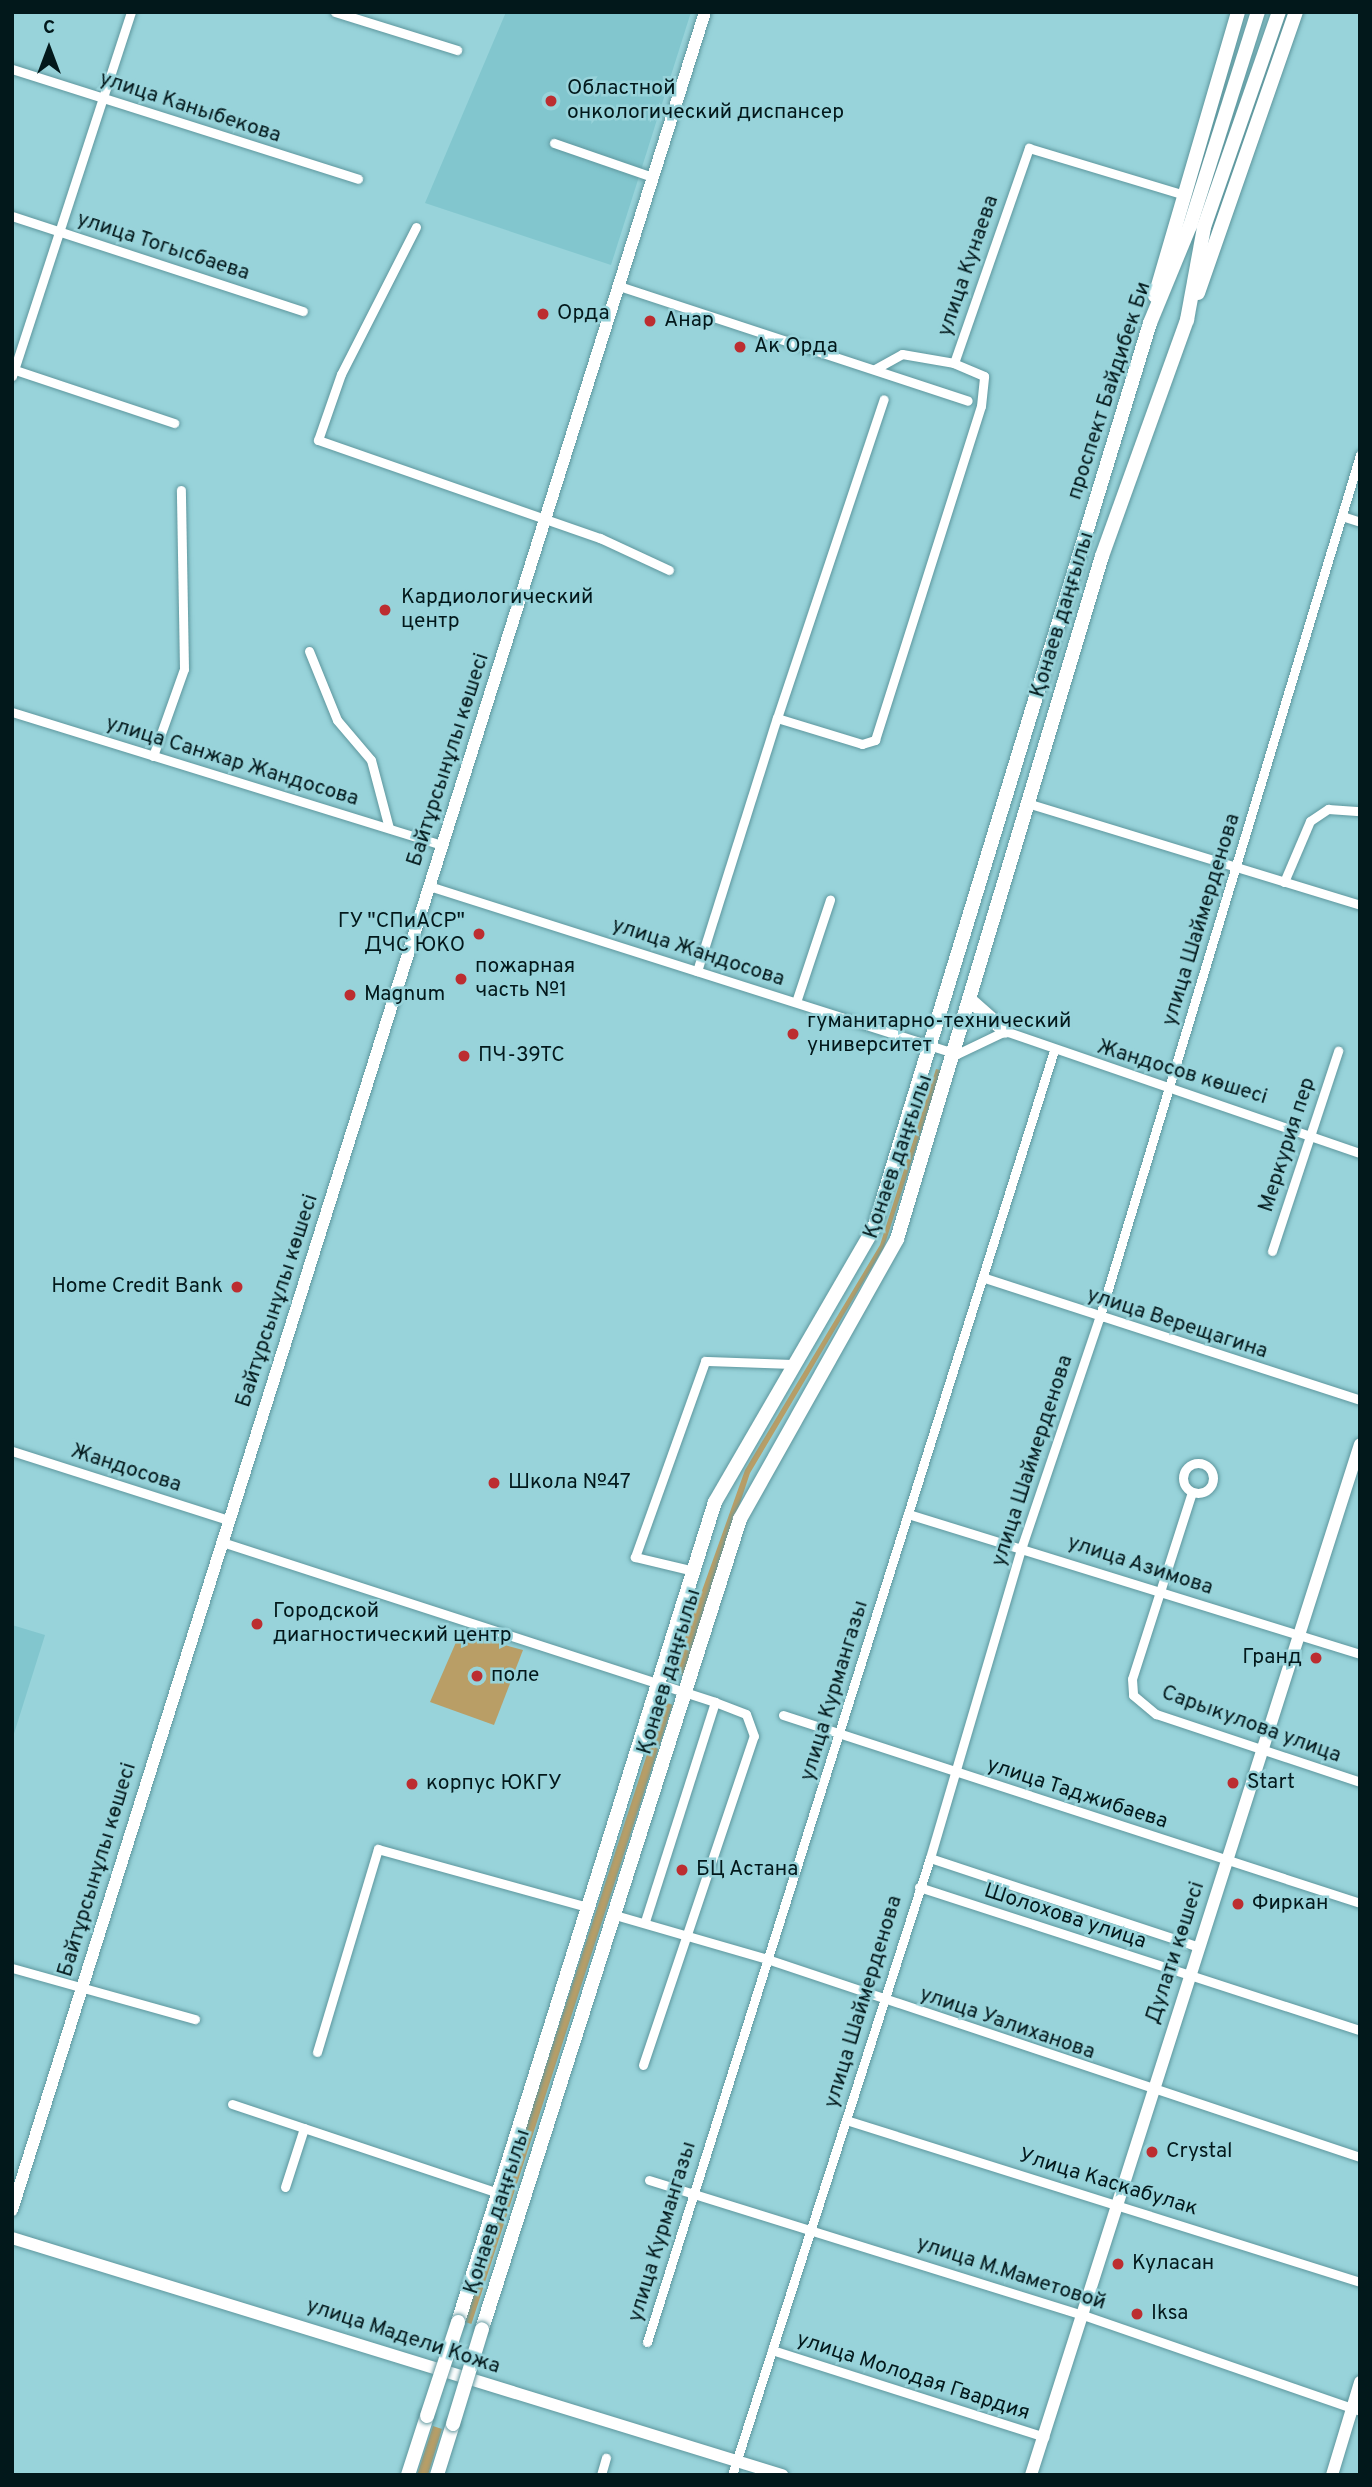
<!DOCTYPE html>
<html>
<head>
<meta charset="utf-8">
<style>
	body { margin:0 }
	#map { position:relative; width:1372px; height:2487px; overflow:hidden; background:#98d3da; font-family:Overpass,sans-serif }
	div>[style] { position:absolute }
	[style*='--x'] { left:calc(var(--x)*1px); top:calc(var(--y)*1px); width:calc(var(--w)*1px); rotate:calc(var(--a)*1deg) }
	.built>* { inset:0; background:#82c6ce }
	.green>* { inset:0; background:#b99e66; transform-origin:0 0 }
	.roads { filter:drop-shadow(0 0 2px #5e979e) drop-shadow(0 0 2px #5e979e) }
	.street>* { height:9px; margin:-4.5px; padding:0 4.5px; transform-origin:4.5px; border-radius:4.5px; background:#fff }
	.street>.ring { margin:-4.5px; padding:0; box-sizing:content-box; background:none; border:9px solid #fff; border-radius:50% }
	.secondary>* { height:12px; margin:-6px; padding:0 6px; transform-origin:6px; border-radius:6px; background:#fff }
	.primary>* { height:14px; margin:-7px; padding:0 7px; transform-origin:7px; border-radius:7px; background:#fff }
	.bridges { filter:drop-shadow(0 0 2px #5e979e) drop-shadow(0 0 2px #5e979e) }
	.primary-bridge>* { height:14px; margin:-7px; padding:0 7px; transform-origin:7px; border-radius:7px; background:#fff }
	.dots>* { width:19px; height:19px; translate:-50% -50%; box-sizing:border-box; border:4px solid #98d3da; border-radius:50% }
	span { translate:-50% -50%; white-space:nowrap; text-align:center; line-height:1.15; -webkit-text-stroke:5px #98d3da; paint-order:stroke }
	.poi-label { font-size:21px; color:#02181b }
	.left { translate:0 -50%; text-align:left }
	.right { translate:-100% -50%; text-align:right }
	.street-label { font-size:21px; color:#02181b }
	.frame { position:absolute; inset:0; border:14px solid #02181b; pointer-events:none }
	.north { position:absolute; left:14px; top:14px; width:70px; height:70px; -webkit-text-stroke:5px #98d3da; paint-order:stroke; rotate:0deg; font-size:19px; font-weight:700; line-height:28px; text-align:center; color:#02181b }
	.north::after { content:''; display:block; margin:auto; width:24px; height:32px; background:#02181b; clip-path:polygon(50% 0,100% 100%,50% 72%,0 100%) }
</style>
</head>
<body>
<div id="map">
	<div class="built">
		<div style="clip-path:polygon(506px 12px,691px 12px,611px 265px,425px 203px)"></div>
		<div style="clip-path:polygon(12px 1625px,45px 1635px,12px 1740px)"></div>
	</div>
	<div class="green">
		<div style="clip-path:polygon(936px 1069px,941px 1070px,884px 1247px,750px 1473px,683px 1675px,673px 1672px,745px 1470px,880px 1245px)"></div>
		<div style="clip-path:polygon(460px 1633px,523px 1650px,494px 1725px,430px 1702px)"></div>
		<div style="left:664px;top:1702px;width:9px;height:651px;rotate:18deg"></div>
		<div style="clip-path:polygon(433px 2426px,442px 2429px,428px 2475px,417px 2475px)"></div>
	</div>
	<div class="roads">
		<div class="street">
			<div style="--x:335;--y:12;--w:128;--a:17.3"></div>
			<div style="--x:12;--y:69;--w:363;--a:17.6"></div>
			<div style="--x:554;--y:143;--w:105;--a:19"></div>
			<div style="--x:12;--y:216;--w:306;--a:18.1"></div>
			<div style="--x:416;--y:227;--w:165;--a:117"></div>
			<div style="--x:341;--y:374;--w:70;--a:109.2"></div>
			<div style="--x:318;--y:440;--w:299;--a:19.2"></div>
			<div style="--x:600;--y:538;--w:76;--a:24.9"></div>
			<div style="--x:619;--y:286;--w:367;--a:18.2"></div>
			<div style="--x:12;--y:369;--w:171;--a:18.4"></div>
			<div style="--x:875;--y:369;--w:31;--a:-29"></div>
			<div style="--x:902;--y:354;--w:53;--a:9.8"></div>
			<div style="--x:954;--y:363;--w:228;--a:-70.8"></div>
			<div style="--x:1029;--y:148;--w:159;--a:16.8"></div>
			<div style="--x:12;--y:376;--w:383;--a:-71.9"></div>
			<div style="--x:1342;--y:516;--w:19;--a:18"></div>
			<div style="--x:309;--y:651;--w:74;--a:67.9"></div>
			<div style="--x:337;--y:720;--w:52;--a:49.6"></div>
			<div style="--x:371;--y:760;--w:70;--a:75.2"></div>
			<div style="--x:12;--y:712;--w:450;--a:17.2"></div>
			<div style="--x:777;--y:718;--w:336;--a:-71.5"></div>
			<div style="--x:153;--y:756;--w:92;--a:-70.4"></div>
			<div style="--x:184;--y:669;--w:179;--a:-91"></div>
			<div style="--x:1027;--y:803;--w:348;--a:17"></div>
			<div style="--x:1284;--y:882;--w:66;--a:-66.9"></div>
			<div style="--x:1310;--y:821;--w:22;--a:-34"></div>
			<div style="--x:1328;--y:809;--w:32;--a:4"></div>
			<div style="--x:429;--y:886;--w:554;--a:17.65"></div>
			<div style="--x:957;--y:1054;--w:53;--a:-25.6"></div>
			<div style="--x:1005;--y:1031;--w:375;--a:19"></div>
			<div style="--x:697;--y:971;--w:265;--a:-72.5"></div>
			<div style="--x:777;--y:718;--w:89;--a:17"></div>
			<div style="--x:862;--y:744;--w:14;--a:-17"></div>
			<div style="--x:875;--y:740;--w:350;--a:-72.4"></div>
			<div style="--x:981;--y:406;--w:30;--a:-84"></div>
			<div style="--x:984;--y:376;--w:33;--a:-157"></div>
			<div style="--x:796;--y:1002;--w:108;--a:-71.6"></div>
			<div style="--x:1272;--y:1251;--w:211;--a:-71.7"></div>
			<div style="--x:985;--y:1278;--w:394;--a:18"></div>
			<div style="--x:12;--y:1451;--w:227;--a:17.7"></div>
			<div class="ring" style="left:1183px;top:1463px;width:21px;height:21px"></div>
			<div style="--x:1192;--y:1492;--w:196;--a:107.8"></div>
			<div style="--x:1132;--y:1679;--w:16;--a:86"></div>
			<div style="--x:1133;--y:1695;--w:30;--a:40"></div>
			<div style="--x:1156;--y:1714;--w:215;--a:18.4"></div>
			<div style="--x:908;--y:1514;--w:473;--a:17.2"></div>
			<div style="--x:222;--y:1542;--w:518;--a:17.98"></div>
			<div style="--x:715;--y:1702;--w:231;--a:107.7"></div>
			<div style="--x:694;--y:1571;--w:61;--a:-166.7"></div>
			<div style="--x:635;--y:1557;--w:208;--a:-70.3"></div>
			<div style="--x:705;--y:1361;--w:90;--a:1.9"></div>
			<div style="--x:783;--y:1715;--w:607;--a:18.05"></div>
			<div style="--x:930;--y:1858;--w:283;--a:18.3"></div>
			<div style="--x:919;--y:1887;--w:464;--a:18"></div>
			<div style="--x:615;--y:1915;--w:158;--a:16.1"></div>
			<div style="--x:767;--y:1959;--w:625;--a:18.46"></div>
			<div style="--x:12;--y:1968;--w:190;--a:15.6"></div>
			<div style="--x:317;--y:2052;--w:212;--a:-73.3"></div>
			<div style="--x:378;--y:1849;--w:217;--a:15.5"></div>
			<div style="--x:643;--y:2065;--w:347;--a:-71.4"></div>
			<div style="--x:754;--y:1736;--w:23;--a:-110"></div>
			<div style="--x:746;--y:1714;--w:33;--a:-159"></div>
			<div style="--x:232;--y:2104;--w:280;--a:18.5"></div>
			<div style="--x:846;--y:2120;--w:539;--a:17.49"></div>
			<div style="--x:649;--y:2180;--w:455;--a:17.3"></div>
			<div style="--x:1083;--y:2315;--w:293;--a:19.1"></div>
			<div style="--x:285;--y:2187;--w:62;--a:-72.1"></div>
			<div style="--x:647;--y:2342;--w:1355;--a:-72.51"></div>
			<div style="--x:772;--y:2350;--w:286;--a:17.7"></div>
			<div style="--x:601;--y:2475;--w:18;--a:-74"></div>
			<div style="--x:732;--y:2475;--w:648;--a:-72.21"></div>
			<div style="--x:930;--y:1858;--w:325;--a:-73.6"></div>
			<div style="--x:1022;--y:1546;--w:240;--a:-71.3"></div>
			<div style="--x:1099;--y:1319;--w:903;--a:-73.19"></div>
		</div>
		<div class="secondary">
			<div style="--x:12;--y:2210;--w:2305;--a:-72.5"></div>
			<div style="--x:12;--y:2238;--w:806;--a:17.11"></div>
			<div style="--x:1031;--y:2475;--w:1082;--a:-72.3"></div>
			<div style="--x:1332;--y:2475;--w:97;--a:-73.2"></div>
		</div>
		<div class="primary">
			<div style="--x:1198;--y:293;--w:298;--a:-70.8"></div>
			<div style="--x:1155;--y:296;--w:296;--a:-73.7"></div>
			<div style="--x:971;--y:1001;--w:45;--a:41.4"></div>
			<div style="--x:458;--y:2322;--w:859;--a:-72.6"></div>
			<div style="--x:715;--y:1502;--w:317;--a:-59.9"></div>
			<div style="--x:874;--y:1228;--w:946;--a:-73.04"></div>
			<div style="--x:1150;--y:323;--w:105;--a:-67.6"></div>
			<div style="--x:1190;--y:226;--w:225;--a:-72.4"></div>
			<div style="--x:482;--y:2329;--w:850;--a:-72.33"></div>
			<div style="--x:740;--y:1519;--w:321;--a:-60.7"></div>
			<div style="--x:897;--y:1239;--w:713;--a:-73.29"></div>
			<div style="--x:1102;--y:556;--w:251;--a:-70.2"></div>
			<div style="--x:1187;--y:320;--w:95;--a:-79.6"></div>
			<div style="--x:1204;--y:227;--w:228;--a:-70.8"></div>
			<div style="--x:408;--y:2475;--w:62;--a:-72.1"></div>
			<div style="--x:437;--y:2475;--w:53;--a:-72.6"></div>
		</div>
	</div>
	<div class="bridges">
		<div class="primary-bridge">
			<div style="--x:427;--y:2416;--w:99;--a:-71.7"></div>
			<div style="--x:453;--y:2424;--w:99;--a:-73"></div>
		</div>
	</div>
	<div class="dots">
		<div style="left:551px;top:101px;background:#bc2d30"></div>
		<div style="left:543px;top:314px;background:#bc2d30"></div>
		<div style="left:650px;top:321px;background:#bc2d30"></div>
		<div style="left:740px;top:347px;background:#bc2d30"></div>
		<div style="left:385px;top:610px;background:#bc2d30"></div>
		<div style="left:479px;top:934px;background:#bc2d30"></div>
		<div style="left:461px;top:979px;background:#bc2d30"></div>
		<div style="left:350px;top:995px;background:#bc2d30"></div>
		<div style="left:793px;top:1034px;background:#bc2d30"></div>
		<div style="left:464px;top:1056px;background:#bc2d30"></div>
		<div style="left:237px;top:1287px;background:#bc2d30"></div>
		<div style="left:494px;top:1483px;background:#bc2d30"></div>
		<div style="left:257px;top:1624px;background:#bc2d30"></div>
		<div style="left:1316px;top:1658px;background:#bc2d30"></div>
		<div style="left:477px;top:1676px;background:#bc2d30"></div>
		<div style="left:1233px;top:1783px;background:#bc2d30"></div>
		<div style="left:412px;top:1784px;background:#bc2d30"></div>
		<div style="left:682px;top:1870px;background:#bc2d30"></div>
		<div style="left:1238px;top:1904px;background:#bc2d30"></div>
		<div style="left:1152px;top:2152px;background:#bc2d30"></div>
		<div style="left:1118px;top:2264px;background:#bc2d30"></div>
		<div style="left:1137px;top:2314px;background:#bc2d30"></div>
	</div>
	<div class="poi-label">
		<span class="left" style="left:567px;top:101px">Областной<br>онкологический диспансер</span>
		<span class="left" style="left:557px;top:314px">Орда</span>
		<span class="left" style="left:664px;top:321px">Анар</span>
		<span class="left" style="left:754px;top:347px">Ак Орда</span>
		<span class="left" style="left:401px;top:610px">Кардиологический<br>центр</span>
		<span class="right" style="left:465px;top:934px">ГУ "СПиАСР"<br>ДЧС ЮКО</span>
		<span class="left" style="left:475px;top:979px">пожарная<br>часть №1</span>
		<span class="left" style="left:364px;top:995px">Magnum</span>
		<span class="left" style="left:807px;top:1034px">гуманитарно-технический<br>университет</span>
		<span class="left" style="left:478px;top:1056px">ПЧ-39ТС</span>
		<span class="right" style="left:223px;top:1287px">Home Credit Bank</span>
		<span class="left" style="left:508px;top:1483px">Школа №47</span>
		<span class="left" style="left:273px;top:1624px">Городской<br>диагностический центр</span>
		<span class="right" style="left:1302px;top:1658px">Гранд</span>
		<span class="left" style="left:491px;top:1676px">поле</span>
		<span class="left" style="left:1247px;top:1783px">Start</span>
		<span class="left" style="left:426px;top:1784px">корпус ЮКГУ</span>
		<span class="left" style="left:696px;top:1870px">БЦ Астана</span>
		<span class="left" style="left:1252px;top:1904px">Фиркан</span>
		<span class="left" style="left:1166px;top:2152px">Crystal</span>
		<span class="left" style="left:1132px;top:2264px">Куласан</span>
		<span class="left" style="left:1151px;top:2314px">Iksa</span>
	</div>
	<div class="street-label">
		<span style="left:190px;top:108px;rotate:18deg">улица Каныбекова</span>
		<span style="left:163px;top:247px;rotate:18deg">улица Тогысбаева</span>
		<span style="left:969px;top:266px;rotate:-71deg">улица Кунаева</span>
		<span style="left:1110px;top:391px;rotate:-72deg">проспект Байдибек Би</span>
		<span style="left:1063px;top:615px;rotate:-73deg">Қонаев даңғылы</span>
		<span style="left:449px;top:760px;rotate:-72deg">Байтұрсынұлы көшесі</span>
		<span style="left:232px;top:762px;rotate:17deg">улица Санжар Жандосова</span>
		<span style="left:1202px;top:920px;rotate:-73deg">улица Шаймерденова</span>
		<span style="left:698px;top:953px;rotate:18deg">улица Жандосова</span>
		<span style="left:1182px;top:1073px;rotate:17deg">Жандосов көшесі</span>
		<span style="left:1288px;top:1145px;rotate:-72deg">Меркурия пер</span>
		<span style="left:899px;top:1157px;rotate:-71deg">Қонаев даңғылы</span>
		<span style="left:278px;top:1301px;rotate:-72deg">Байтұрсынұлы көшесі</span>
		<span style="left:1177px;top:1324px;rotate:18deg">улица Верещагина</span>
		<span style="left:1033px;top:1461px;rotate:-72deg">улица Шаймерденова</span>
		<span style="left:126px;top:1469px;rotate:18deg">Жандосова</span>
		<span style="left:1140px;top:1566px;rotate:18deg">улица Азимова</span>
		<span style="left:670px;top:1672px;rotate:-73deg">Қонаев даңғылы</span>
		<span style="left:835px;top:1691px;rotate:-73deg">улица Курмангазы</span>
		<span style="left:1251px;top:1725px;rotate:20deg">Сарыкулова улица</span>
		<span style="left:1077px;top:1794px;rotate:18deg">улица Таджибаева</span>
		<span style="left:98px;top:1870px;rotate:-73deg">Байтұрсынұлы көшесі</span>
		<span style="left:1065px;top:1917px;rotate:18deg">Шолохова улица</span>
		<span style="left:1176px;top:1953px;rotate:-72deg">Дулати көшесі</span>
		<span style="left:864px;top:2002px;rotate:-73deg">улица Шаймерденова</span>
		<span style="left:1007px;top:2024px;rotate:19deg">улица Уалиханова</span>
		<span style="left:1108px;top:2183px;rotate:17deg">Улица Каскабулак</span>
		<span style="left:498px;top:2212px;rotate:-72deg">Қонаев даңғылы</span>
		<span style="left:663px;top:2232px;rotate:-73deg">улица Курмангазы</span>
		<span style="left:1011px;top:2274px;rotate:18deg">улица М.Маметовой</span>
		<span style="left:403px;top:2337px;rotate:18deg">улица Мадели Кожа</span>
		<span style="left:913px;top:2377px;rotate:18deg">улица Молодая Гвардия</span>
	</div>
	<div class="frame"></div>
	<div class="north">С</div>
</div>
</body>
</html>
